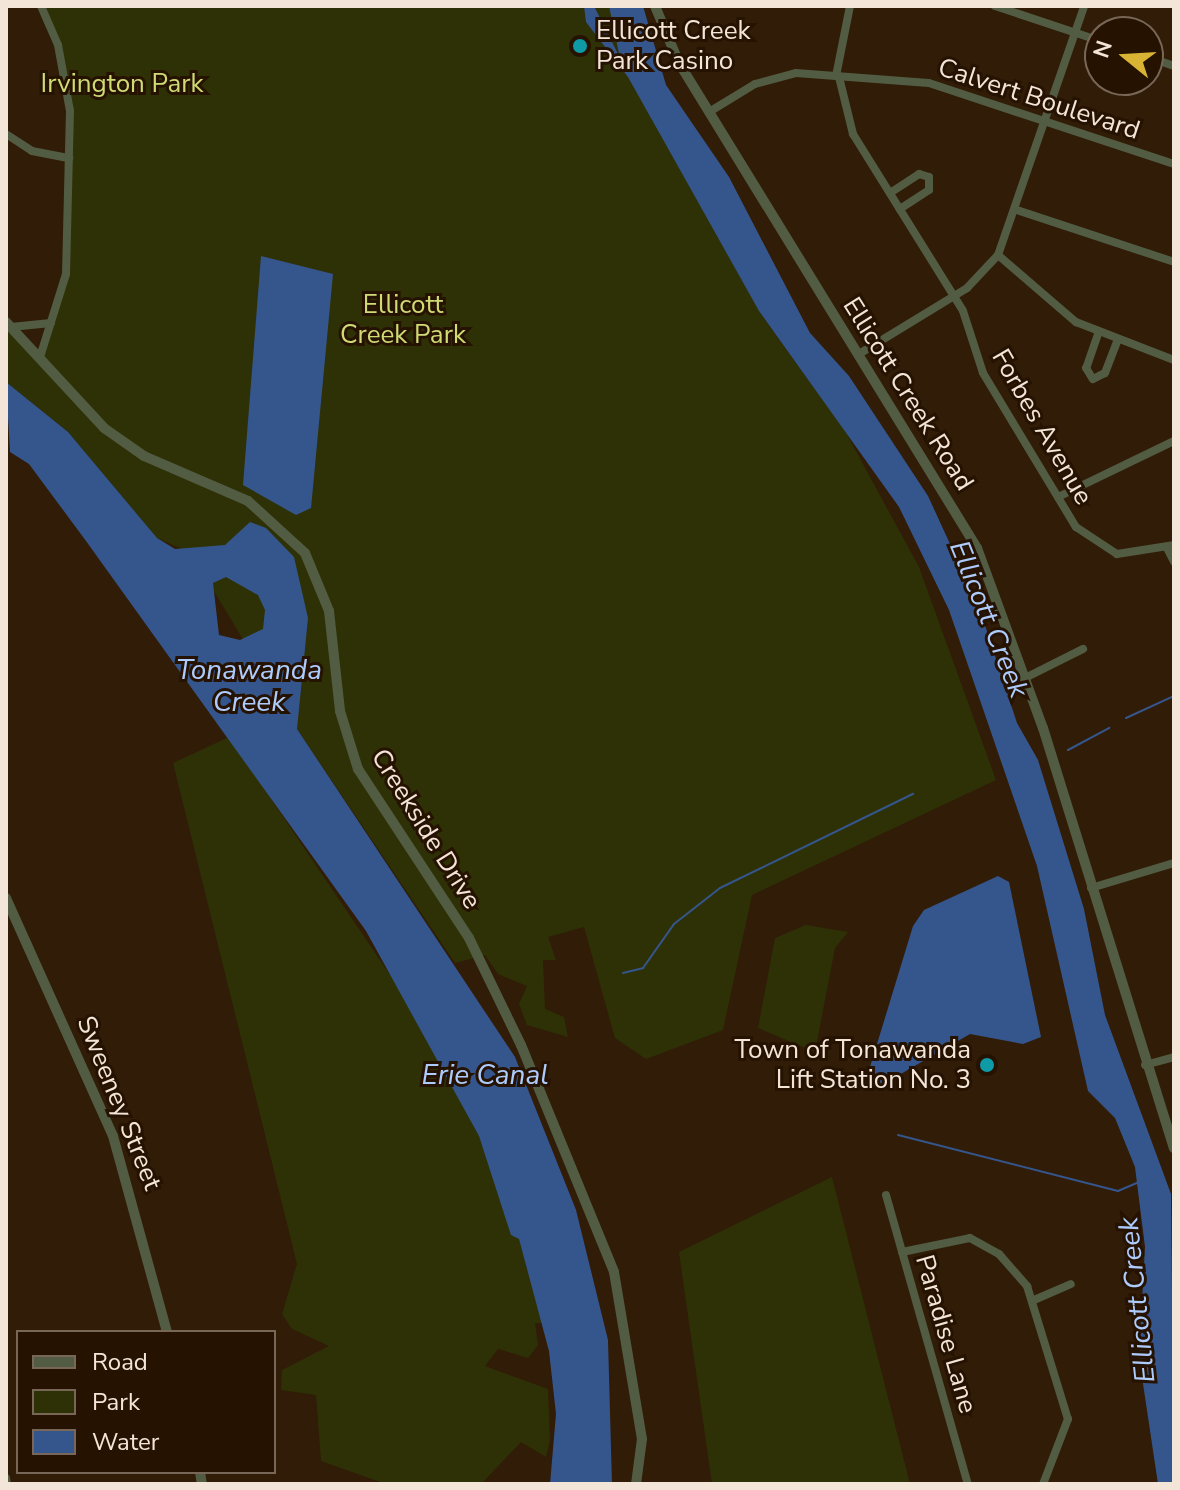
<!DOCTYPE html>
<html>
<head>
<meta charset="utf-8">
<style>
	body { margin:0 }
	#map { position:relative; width:1180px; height:1490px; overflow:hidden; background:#301c07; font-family:"Nunito Sans",sans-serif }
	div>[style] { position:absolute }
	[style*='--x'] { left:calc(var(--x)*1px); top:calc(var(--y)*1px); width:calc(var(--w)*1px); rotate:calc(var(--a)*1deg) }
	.green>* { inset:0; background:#2e3106 }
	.water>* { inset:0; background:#35568d }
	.stream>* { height:2px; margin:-1px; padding:0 1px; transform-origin:1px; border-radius:1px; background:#35568d }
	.minor>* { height:8px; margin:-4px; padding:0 4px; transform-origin:4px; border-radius:4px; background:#515c42 }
	.tertiary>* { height:10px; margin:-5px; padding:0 5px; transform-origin:5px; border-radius:5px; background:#515c42 }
	.dots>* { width:22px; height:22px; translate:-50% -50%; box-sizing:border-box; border:4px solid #261201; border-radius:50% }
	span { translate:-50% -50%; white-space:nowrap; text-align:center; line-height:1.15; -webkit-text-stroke:6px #261201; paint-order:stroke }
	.poi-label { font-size:26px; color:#f3e5d8 }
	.left { translate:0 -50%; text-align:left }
	.right { translate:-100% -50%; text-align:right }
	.park-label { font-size:26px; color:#cfdb74 }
	.street-label { font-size:26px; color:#f3e5d8 }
	.water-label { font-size:28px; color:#adcbfd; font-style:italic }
	.frame { position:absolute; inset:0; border:8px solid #f3e5d8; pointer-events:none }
	.legend { position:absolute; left:16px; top:1330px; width:260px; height:144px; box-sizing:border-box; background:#261201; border:2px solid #786657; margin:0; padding:10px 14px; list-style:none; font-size:24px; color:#f3e5d8 }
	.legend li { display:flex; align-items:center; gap:16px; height:40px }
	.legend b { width:40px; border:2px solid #786657 }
	.north { position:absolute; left:1084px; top:16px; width:80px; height:80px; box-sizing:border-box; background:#261201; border:2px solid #786657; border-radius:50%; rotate:288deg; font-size:22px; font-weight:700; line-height:32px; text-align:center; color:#f3e5d8 }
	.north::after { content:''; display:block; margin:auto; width:28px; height:36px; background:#d9b334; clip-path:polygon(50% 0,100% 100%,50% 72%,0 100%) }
</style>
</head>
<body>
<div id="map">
	<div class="green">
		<div style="clip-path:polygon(41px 6px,610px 6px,659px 132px,762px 316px,845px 431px,919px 567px,996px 780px,752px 895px,723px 1030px,646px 1059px,615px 1038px,584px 927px,548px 937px,556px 960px,543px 960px,545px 1009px,564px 1017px,568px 1037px,527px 1025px,519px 1004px,527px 986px,498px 974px,485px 955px,455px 963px,297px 729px,191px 553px,157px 538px,68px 432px,6px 382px,6px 324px,39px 356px,68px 251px,66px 78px)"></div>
		<div style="clip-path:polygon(229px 737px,403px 994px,479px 1136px,519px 1239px,542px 1323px,535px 1323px,538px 1345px,528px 1358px,498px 1349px,485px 1366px,548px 1389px,550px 1440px,546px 1457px,521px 1442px,481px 1484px,386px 1484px,321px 1461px,316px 1395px,281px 1390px,282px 1370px,329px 1346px,292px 1329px,282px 1314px,297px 1264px,173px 763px)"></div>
		<div style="clip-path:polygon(806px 925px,848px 932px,835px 948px,815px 1052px,758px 1028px,775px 938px)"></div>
		<div style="clip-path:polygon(832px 1177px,910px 1484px,712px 1484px,679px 1252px)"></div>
	</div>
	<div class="water">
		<div style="clip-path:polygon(584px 6px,594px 6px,620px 58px,609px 6px,643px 6px,666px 85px,729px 177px,810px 333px,849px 376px,928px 496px,979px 607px,1017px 723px,1038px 760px,1084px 909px,1105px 1015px,1171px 1194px,1174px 1484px,1158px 1484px,1139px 1357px,1145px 1247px,1135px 1167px,1115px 1118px,1088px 1091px,1037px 866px,949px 610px,899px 507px,759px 311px,628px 77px,586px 22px)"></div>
		<div style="clip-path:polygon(261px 256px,333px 274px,311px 508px,296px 515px,243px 485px)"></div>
		<div style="clip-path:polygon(evenodd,6px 382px,68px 432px,157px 538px,175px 549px,225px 545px,250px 522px,266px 528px,294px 557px,308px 618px,297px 729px,515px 1057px,576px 1210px,608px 1340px,612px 1484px,550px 1484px,556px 1414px,549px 1351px,519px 1239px,511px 1235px,479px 1136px,366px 931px,86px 541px,29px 464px,10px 452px,6px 382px,226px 577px,258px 595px,265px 610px,263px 629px,240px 640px,219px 635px,213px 583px,226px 577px)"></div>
		<div style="clip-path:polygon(998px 876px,1009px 882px,1041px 1037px,1023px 1044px,970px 1034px,880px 1086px,870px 1067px,913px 926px,924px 910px)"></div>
	</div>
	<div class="stream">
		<div style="--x:1126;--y:718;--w:53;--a:-24.6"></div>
		<div style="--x:1068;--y:750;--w:47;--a:-28.2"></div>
		<div style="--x:623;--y:973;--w:21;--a:-14"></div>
		<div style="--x:643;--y:968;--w:54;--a:-54.8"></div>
		<div style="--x:674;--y:924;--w:58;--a:-38"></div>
		<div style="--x:720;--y:888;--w:215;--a:-26"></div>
		<div style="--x:898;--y:1135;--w:227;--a:14.3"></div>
		<div style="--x:1118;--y:1191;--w:21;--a:-23"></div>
	</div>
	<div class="minor">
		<div style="--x:995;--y:6;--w:111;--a:18.4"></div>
		<div style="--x:1148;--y:57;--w:28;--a:19"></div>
		<div style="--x:836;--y:76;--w:71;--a:-78.7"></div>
		<div style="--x:839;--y:77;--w:59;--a:76.2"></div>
		<div style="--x:853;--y:134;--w:208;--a:58.1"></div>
		<div style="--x:963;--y:311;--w:65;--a:72.1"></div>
		<div style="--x:983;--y:373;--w:180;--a:58.9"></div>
		<div style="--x:1076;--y:527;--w:49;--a:33.4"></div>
		<div style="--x:1117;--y:554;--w:58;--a:-9"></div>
		<div style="--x:709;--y:112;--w:54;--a:-31.3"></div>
		<div style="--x:755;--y:84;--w:42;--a:-15"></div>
		<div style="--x:796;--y:73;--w:133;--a:4.3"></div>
		<div style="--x:929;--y:83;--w:258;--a:18.3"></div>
		<div style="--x:6;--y:134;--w:31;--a:33"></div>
		<div style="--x:32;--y:151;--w:38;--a:11"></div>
		<div style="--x:890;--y:193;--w:35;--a:-33"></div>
		<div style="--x:919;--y:174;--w:10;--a:17"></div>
		<div style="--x:929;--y:177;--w:13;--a:90"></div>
		<div style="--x:929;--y:190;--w:35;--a:147"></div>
		<div style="--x:1017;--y:210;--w:165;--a:18.3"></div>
		<div style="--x:998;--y:255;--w:103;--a:40.7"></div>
		<div style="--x:1076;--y:322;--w:105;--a:21.2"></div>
		<div style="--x:11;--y:327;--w:40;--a:-5.7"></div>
		<div style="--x:1098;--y:334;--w:36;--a:109"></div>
		<div style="--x:1086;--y:368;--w:13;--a:58"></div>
		<div style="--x:1093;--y:379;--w:13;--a:-27"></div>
		<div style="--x:1105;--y:373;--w:34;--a:-69"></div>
		<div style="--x:859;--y:354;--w:127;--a:-31.4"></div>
		<div style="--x:967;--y:288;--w:45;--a:-46.8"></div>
		<div style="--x:998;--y:255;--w:263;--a:-70.9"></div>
		<div style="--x:40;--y:357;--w:87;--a:-72.6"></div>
		<div style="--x:66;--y:274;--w:163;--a:-88.6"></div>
		<div style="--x:70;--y:111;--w:67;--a:-100.3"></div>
		<div style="--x:58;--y:45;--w:43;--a:-113.6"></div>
		<div style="--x:1058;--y:497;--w:129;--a:-25.8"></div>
		<div style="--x:1167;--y:548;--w:16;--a:63"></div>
		<div style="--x:1025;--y:678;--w:65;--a:-26.6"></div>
		<div style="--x:1091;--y:888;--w:87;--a:-16.8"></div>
		<div style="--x:1145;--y:1065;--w:30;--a:-15"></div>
		<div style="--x:886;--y:1195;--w:300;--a:74.2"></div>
		<div style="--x:902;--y:1252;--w:69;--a:-11.6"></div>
		<div style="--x:970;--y:1238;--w:33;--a:29"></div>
		<div style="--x:999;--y:1254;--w:43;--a:48.8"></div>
		<div style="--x:1027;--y:1286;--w:139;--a:72.9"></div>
		<div style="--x:1068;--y:1419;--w:70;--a:111"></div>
		<div style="--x:1034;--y:1300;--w:40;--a:-23.4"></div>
		<div style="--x:6;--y:1478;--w:6;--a:81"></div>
	</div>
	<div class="tertiary">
		<div style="--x:655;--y:6;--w:62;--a:67.2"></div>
		<div style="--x:679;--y:63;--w:569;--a:58.43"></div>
		<div style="--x:977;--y:548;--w:192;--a:69.9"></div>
		<div style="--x:1043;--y:728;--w:440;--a:72.7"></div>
		<div style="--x:6;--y:322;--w:144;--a:47.2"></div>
		<div style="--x:104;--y:428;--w:49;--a:35"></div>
		<div style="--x:144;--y:456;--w:113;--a:23.4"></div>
		<div style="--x:248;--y:501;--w:77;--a:42.4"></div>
		<div style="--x:305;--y:553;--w:63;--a:67.5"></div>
		<div style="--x:329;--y:611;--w:101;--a:83.7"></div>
		<div style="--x:340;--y:711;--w:61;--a:72.8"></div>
		<div style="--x:358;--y:769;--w:202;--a:56.7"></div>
		<div style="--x:469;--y:938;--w:119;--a:64.1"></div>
		<div style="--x:521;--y:1045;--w:245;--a:67.7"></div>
		<div style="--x:614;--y:1272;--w:169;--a:80.5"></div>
		<div style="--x:642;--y:1439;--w:45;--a:97.6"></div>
		<div style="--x:6;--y:898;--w:261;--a:65.8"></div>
		<div style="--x:113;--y:1136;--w:203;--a:74.6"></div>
		<div style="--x:200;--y:1472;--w:12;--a:81"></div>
	</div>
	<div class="dots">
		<div style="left:580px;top:46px;background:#0f9aa8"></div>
		<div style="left:987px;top:1065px;background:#0f9aa8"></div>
	</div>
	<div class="poi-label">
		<span class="left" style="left:596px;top:46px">Ellicott Creek<br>Park Casino</span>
		<span class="right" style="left:971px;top:1065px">Town of Tonawanda<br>Lift Station No. 3</span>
	</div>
	<div class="park-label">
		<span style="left:122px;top:84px">Irvington Park</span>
		<span style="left:403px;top:320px">Ellicott<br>Creek Park</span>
	</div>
	<div class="street-label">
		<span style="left:1039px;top:99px;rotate:18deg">Calvert Boulevard</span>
		<span style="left:908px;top:394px;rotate:58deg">Ellicott Creek Road</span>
		<span style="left:1042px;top:427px;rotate:60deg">Forbes Avenue</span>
		<span style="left:426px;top:829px;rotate:58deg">Creekside Drive</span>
		<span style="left:119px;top:1103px;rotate:68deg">Sweeney Street</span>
		<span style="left:946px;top:1334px;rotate:74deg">Paradise Lane</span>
	</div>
	<div class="water-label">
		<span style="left:989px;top:619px;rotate:68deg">Ellicott Creek</span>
		<span style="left:249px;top:686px">Tonawanda<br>Creek</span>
		<span style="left:485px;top:1075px">Erie Canal</span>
		<span style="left:1137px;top:1300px;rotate:-96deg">Ellicott Creek</span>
	</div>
	<div class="frame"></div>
	<ul class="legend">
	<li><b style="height:10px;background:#515c42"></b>Road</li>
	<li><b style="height:22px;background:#2e3106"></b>Park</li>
	<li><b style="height:22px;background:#35568d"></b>Water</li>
	</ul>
	<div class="north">N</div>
</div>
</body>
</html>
